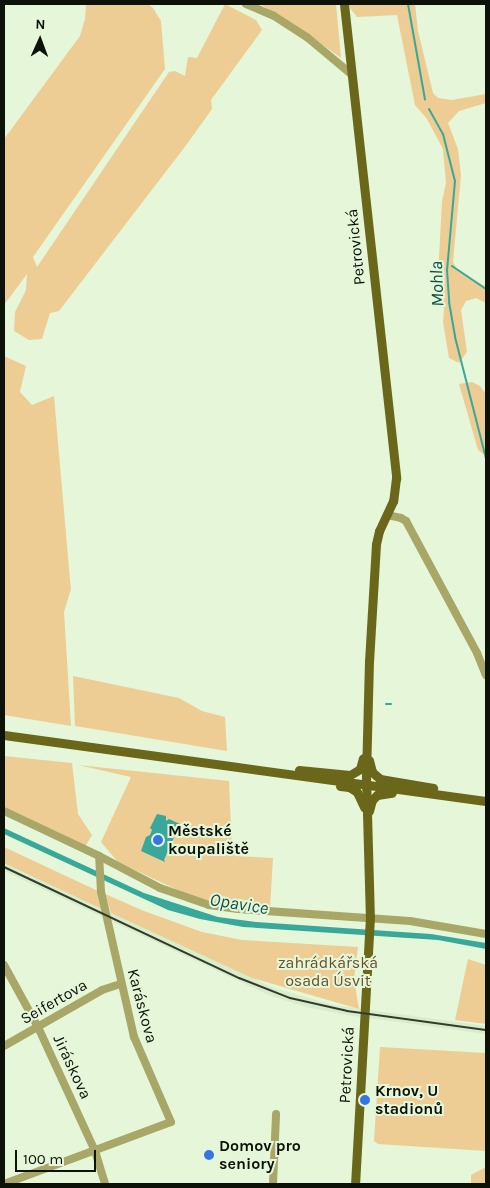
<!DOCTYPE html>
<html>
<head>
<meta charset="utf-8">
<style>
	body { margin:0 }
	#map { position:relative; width:490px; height:1188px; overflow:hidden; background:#e5f6d9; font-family:Karla,sans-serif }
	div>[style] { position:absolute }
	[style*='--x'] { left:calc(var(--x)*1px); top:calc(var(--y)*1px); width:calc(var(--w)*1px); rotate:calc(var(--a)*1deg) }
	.built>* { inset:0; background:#d8edc9 }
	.green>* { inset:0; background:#edcd94 }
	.water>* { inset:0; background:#37a89a }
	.stream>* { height:2px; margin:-1px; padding:0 1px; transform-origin:1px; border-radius:1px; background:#37a89a }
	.minor>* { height:8px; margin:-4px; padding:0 4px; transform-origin:4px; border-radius:4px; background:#a8a767 }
	.major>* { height:9px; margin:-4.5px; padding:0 4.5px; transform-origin:4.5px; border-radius:4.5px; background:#6a671a }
	.rail>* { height:2px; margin:-1px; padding:0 1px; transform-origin:1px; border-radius:1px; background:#333b2e }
	.dots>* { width:14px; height:14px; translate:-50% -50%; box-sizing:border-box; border:2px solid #e5f6d9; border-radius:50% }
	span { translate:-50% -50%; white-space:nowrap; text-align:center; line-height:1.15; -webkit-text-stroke:4px #e5f6d9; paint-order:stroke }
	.street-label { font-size:16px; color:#0c1208 }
	.poi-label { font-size:16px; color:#0c1208; font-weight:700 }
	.left { translate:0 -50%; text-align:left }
	.park-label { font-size:16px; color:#67522a }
	.water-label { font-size:18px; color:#0f5048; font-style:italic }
	.frame { position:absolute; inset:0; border:5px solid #0c1208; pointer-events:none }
	.north { position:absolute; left:15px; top:15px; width:50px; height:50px; -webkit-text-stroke:4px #e5f6d9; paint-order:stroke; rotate:2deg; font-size:14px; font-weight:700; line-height:20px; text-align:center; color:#0c1208 }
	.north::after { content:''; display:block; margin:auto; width:18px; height:22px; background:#0c1208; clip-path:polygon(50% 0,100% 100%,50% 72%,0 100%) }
	.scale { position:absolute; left:15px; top:1150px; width:81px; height:22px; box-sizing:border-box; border:2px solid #0c1208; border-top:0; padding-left:6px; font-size:15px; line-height:18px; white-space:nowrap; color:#0c1208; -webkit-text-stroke:4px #e5f6d9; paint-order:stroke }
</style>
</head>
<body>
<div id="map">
	<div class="built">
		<div style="clip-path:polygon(4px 862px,274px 988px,333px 1005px,486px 1026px,486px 1034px,347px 1015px,306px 1007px,271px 996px,4px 871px)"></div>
	</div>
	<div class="green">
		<div style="clip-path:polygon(86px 4px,148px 4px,153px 8px,161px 21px,165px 69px,33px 257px,37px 267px,169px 72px,175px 71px,185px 76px,188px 57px,197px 58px,225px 4px,256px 20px,262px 30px,211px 100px,212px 109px,187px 144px,59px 311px,50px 313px,42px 339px,29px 340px,14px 331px,15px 312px,26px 290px,27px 274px,4px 305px,4px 139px,80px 36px,85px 19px)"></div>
		<div style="clip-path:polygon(260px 4px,336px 4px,341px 58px,302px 30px)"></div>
		<div style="clip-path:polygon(349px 4px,415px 4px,418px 31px,433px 93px,438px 98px,452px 100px,486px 94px,486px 103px,459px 111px,448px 123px,458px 149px,461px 175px,453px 262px,456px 268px,486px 287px,486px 303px,476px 298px,466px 301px,461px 310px,467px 352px,459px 363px,449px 358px,443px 322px,444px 309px,438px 277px,442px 201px,446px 183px,443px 149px,427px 119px,415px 105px,397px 15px,357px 17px,350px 8px)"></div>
		<div style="clip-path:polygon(4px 356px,26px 366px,20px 392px,32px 405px,54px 396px,70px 580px,71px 589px,64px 612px,71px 726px,4px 715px)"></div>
		<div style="clip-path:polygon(472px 382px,480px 386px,486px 394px,486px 456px,478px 450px,459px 384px)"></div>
		<div style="clip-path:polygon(73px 676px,179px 698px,202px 711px,225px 717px,227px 751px,75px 726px)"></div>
		<div style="clip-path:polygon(4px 756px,72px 763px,78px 814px,92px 835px,85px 847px,4px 809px)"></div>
		<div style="clip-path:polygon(78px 765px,229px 781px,232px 852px,235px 856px,273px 858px,270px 908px,226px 906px,186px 894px,118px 862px,101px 842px,131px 777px)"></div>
		<div style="clip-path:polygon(4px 847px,98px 891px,102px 909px,4px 863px)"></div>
		<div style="clip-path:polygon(105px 894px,144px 911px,202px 932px,242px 940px,358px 947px,354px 979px,359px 1009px,252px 978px,111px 913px)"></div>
		<div style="clip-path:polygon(468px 959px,486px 965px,486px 1024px,455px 1020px)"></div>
		<div style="clip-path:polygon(380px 1047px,486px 1053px,486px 1151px,378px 1144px,374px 1141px)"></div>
		<div style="clip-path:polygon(486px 1167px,486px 1184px,471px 1184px,471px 1175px)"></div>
	</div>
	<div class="water">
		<div style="clip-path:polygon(157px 814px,166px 816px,166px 821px,169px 819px,182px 825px,179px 826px,164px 860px,165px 862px,141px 851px,146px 837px,150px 835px,152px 830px,150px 828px)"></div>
		<div style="clip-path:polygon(4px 828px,144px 893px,218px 917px,256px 922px,431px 934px,486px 943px,486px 949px,438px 940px,243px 927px,200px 919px,168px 910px,4px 834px)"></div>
	</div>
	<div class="stream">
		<div style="--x:408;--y:4;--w:97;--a:79.9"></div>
		<div style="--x:429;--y:109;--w:29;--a:61"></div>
		<div style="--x:443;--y:134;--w:49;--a:75.7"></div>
		<div style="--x:455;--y:181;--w:89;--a:95.1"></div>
		<div style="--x:447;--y:270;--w:32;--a:86"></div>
		<div style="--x:449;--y:302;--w:36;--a:80"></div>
		<div style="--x:455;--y:337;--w:126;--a:75.7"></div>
		<div style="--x:452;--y:266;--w:41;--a:34.1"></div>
		<div style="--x:386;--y:704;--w:5;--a:0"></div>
	</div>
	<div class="minor">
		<div style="--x:246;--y:4;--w:30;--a:23"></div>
		<div style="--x:274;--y:16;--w:40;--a:32.9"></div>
		<div style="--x:308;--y:38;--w:56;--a:39.9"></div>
		<div style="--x:387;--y:515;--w:14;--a:12"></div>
		<div style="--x:401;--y:518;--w:6;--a:31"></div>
		<div style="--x:406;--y:521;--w:150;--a:61.7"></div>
		<div style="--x:477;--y:653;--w:24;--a:68"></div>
		<div style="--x:4;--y:811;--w:105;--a:25.3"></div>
		<div style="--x:99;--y:856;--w:69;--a:27.7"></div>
		<div style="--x:160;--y:888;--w:52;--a:19.1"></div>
		<div style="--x:209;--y:905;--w:29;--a:8"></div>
		<div style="--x:238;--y:909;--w:172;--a:4"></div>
		<div style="--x:410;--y:921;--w:77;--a:9.7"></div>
		<div style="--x:4;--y:965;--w:71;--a:61.3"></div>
		<div style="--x:38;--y:1027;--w:136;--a:65.3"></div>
		<div style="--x:95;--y:1151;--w:34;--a:73"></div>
		<div style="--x:4;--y:1046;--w:113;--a:-29.7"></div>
		<div style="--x:102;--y:990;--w:20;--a:-18"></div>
		<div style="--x:4;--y:1184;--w:178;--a:-20.4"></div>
		<div style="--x:171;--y:1122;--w:93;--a:-113.5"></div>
		<div style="--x:134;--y:1037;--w:149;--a:-102.8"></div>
		<div style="--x:101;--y:892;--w:36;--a:-93"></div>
		<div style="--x:273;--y:1184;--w:70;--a:-87.5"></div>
	</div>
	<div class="major">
		<div style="--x:344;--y:4;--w:477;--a:83.7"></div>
		<div style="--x:396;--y:478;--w:23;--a:97"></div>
		<div style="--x:393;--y:501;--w:33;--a:115"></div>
		<div style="--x:379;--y:531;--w:13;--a:103"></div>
		<div style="--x:376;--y:544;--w:117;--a:93.4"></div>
		<div style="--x:369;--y:661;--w:116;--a:91.5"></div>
		<div style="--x:366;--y:777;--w:140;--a:88.4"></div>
		<div style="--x:370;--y:917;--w:267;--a:93.2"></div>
		<div style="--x:4;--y:735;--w:486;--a:7.8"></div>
		<div style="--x:369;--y:760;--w:12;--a:76"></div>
		<div style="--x:372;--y:772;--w:11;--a:41"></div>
		<div style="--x:380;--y:779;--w:54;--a:9.6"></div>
		<div style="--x:299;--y:770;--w:51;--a:5.6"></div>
		<div style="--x:350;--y:775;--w:12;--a:-31"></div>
		<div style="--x:360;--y:769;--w:11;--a:-75"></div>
		<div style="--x:340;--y:786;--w:9;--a:6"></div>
		<div style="--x:349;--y:787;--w:9;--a:32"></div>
		<div style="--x:357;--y:792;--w:17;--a:65"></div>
		<div style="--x:369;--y:811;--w:11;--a:-75"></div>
		<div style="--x:372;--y:800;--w:7;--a:-45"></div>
		<div style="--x:377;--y:795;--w:15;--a:-8"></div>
	</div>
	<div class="rail">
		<div style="--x:4;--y:867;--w:260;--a:25.3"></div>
		<div style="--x:239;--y:978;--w:55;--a:21.4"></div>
		<div style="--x:290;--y:998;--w:58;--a:12.8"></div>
		<div style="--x:347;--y:1011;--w:140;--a:7.8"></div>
	</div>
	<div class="dots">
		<div style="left:158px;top:840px;background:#3476e3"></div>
		<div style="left:365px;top:1100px;background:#3476e3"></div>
		<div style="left:209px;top:1155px;background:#3476e3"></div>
	</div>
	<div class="street-label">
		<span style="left:356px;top:247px;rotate:-96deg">Petrovická</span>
		<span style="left:54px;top:1002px;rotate:-30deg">Seifertova</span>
		<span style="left:142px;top:1006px;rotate:75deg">Karáskova</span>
		<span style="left:347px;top:1065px;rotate:-87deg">Petrovická</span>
		<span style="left:72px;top:1067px;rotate:65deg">Jiráskova</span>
	</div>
	<div class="poi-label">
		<span class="left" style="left:168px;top:840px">Městské<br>koupaliště</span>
		<span class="left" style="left:375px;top:1100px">Krnov, U<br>stadionů</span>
		<span class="left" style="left:219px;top:1155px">Domov pro<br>seniory</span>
	</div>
	<div class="park-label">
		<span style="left:328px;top:972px">zahrádkářská<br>osada Úsvit</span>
	</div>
	<div class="water-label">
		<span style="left:437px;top:284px;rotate:-92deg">Mohla</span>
		<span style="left:239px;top:904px;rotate:9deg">Opavice</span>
	</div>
	<div class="frame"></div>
	<div class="north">N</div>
	<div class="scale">100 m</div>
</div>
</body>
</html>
